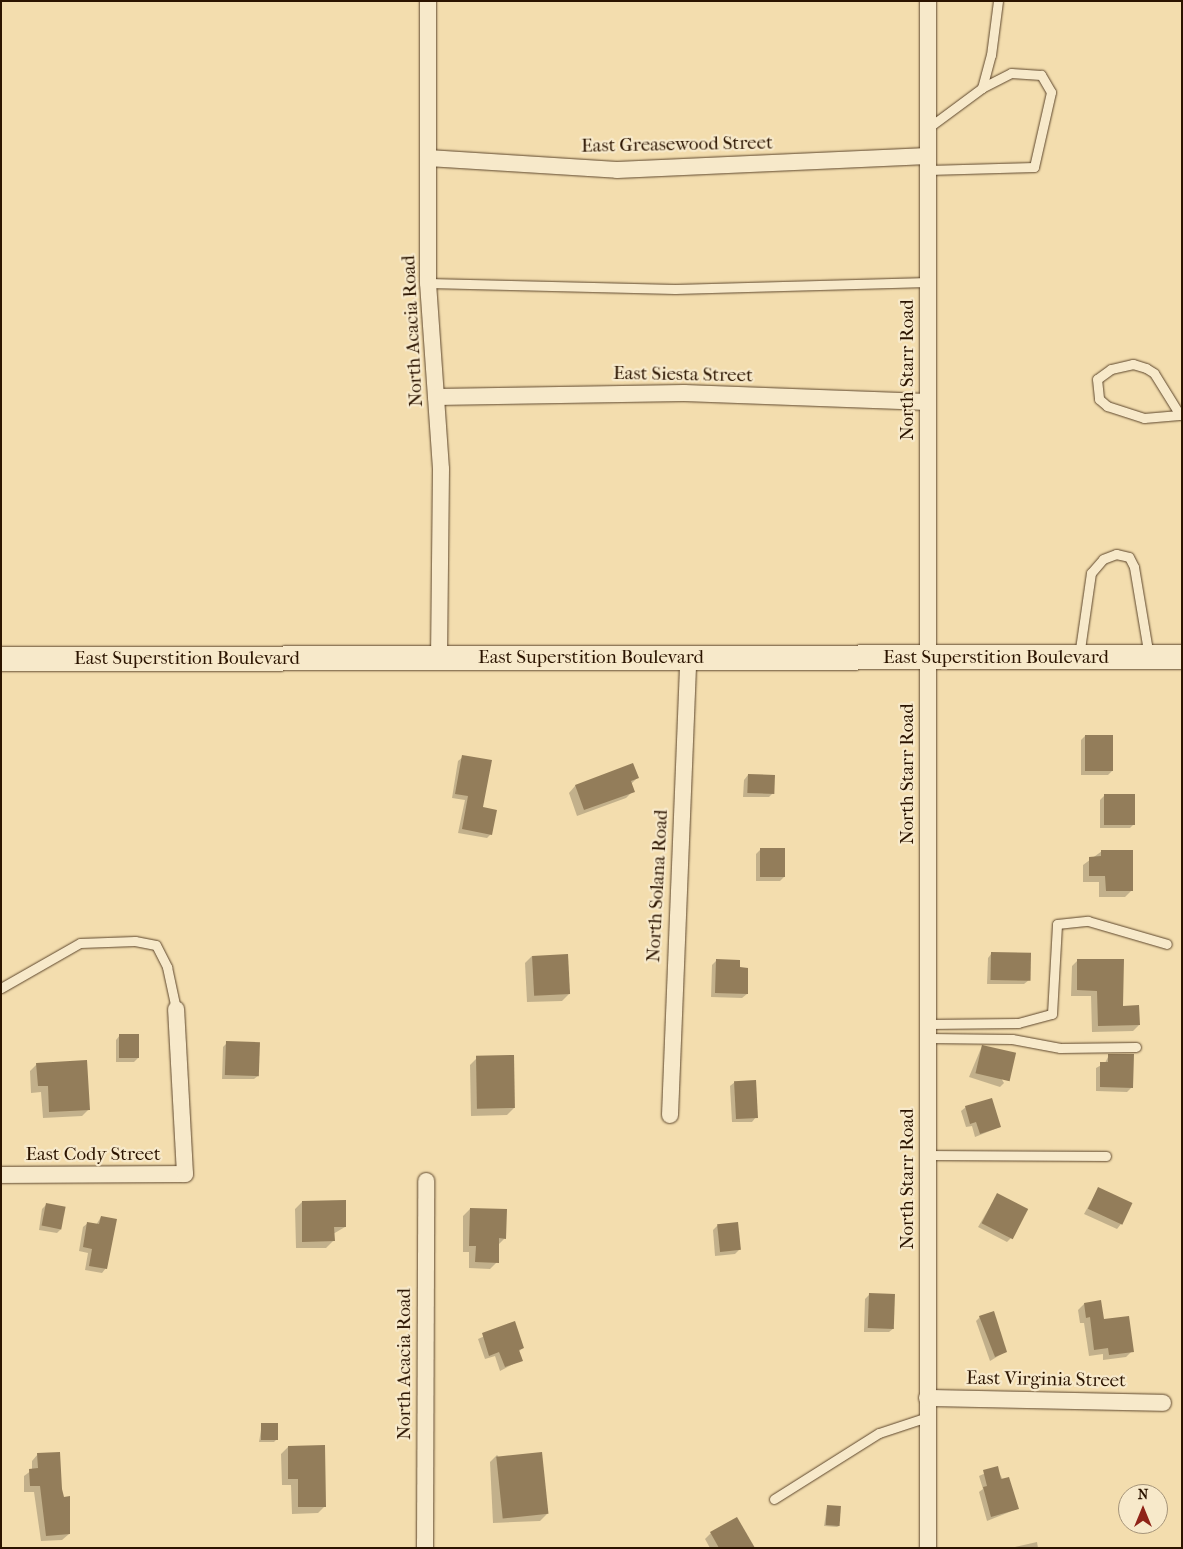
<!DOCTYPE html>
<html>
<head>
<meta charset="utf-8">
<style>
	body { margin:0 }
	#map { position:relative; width:1183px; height:1549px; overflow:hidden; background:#f3ddae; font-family:"IM FELL French Canon",serif }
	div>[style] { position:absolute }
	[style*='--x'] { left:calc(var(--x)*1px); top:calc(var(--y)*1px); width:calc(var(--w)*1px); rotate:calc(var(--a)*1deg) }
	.shadow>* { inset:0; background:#0003 }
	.building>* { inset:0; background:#937d5a; transform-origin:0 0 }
	.roads { filter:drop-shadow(0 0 1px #5d462c) drop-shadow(0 0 1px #5d462c) }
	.service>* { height:9px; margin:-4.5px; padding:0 4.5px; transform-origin:4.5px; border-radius:4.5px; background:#f7e9ca }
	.minor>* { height:16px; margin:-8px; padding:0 8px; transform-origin:8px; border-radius:8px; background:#f7e9ca }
	.secondary>* { height:24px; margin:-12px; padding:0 12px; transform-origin:12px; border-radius:12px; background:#f7e9ca }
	span { translate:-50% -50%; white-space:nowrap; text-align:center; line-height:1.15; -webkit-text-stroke:4.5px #f7e9ca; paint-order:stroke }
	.street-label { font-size:19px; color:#2b1400 }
	.frame { position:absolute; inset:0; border:2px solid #2b1400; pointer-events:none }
	.north { position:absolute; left:1118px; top:1484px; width:50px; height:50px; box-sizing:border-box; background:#f7e9ca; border:1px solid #a59479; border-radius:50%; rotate:0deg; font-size:14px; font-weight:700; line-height:20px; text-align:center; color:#2b1400 }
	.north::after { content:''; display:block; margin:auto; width:18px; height:22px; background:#8f2418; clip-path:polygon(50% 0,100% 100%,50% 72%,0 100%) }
</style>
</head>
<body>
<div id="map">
	<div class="shadow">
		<div style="clip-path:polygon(1085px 736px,1112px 771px,1108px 775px,1081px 775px,1081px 740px)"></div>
		<div style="clip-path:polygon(463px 757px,491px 834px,487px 838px,458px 833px,465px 800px,452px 798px,458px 761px)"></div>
		<div style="clip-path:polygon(748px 775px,773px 793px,769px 797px,743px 797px,744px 780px)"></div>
		<div style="clip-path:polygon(637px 778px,631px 784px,633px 791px,626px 798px,577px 816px,569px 793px,575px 786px)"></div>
		<div style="clip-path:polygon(1105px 795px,1134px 824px,1130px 828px,1100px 828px,1100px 800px)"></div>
		<div style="clip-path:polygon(760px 850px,784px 877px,780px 881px,756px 881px,756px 854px)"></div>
		<div style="clip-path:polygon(1102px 851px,1132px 890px,1125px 897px,1099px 897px,1099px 882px,1083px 882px,1083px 865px)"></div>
		<div style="clip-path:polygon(992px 953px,1029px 980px,1024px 984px,987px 984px,988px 958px)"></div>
		<div style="clip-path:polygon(532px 956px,569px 994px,562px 1001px,527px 1002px,525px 963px)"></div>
		<div style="clip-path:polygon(717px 960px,739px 968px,747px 994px,742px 998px,711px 997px,712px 965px)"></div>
		<div style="clip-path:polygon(1078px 960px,1139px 1025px,1133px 1031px,1092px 1032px,1091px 996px,1071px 996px,1072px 966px)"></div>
		<div style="clip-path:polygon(120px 1035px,138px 1058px,134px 1062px,116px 1062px,116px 1040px)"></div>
		<div style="clip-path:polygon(227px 1043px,259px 1075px,254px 1079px,222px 1079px,223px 1047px)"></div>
		<div style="clip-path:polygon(982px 1046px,1004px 1083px,1000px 1087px,969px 1077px)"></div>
		<div style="clip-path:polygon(1109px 1055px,1132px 1087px,1127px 1092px,1096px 1091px,1096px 1068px,1105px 1063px)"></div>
		<div style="clip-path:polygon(477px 1058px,514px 1108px,507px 1115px,471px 1116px,470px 1065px)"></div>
		<div style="clip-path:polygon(37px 1064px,89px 1109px,82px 1116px,43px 1118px,41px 1092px,31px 1093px,30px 1071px)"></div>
		<div style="clip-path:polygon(735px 1082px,756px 1117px,752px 1122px,732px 1122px,730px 1086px)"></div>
		<div style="clip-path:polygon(966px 1107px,1000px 1127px,975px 1137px,972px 1126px,966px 1127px,961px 1111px)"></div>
		<div style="clip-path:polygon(1098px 1189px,1121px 1224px,1117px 1229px,1084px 1214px)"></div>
		<div style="clip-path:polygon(997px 1195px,1011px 1238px,1007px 1242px,978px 1227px)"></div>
		<div style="clip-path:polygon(302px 1202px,345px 1227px,333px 1234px,333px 1241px,326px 1248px,296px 1248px,295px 1209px)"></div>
		<div style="clip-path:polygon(47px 1204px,61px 1229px,57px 1233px,39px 1230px,42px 1209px)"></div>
		<div style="clip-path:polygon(470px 1209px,505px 1238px,498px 1245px,497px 1262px,490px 1269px,469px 1268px,469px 1252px,463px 1252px,463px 1216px)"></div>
		<div style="clip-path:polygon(101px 1217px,106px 1268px,102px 1273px,85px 1270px,88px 1253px,79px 1251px,83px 1227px,88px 1223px,96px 1225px)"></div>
		<div style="clip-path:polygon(737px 1224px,740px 1249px,735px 1254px,715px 1256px,713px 1230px,717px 1226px)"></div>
		<div style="clip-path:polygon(869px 1295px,894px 1328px,889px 1332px,864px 1332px,865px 1299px)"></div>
		<div style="clip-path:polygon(1100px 1302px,1103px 1321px,1132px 1351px,1126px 1357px,1103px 1360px,1103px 1354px,1089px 1356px,1084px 1323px,1080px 1323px,1078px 1310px,1084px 1304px)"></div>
		<div style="clip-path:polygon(980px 1317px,1005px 1352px,990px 1361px,976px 1321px)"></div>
		<div style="clip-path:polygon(514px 1323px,523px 1348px,518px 1352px,521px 1360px,500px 1371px,495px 1356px,485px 1359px,478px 1339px)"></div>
		<div style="clip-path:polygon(262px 1424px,276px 1440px,274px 1442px,259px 1442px)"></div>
		<div style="clip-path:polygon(288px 1447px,325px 1506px,318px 1513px,292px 1514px,291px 1485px,282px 1485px,281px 1454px)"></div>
		<div style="clip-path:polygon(38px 1454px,60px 1489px,69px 1534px,62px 1540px,41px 1541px,34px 1492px,24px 1492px,24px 1476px,32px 1470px,32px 1461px)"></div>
		<div style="clip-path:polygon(497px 1455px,547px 1514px,540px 1521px,493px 1523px,490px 1462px)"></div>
		<div style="clip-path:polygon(997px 1468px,1017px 1509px,987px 1521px,979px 1492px,983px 1489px,979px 1476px)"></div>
		<div style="clip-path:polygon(827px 1507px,839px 1526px,837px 1527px,824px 1526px)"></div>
		<div style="clip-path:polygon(711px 1533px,753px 1548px,710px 1548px,705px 1539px)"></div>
		<div style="clip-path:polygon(1037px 1542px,1038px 1548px,1014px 1548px,1015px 1547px)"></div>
	</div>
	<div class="building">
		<div style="left:1085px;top:735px;width:28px;height:36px"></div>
		<div style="clip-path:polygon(462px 755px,492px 760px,483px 807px,497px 810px,492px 835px,462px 829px,468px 796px,455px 794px)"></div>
		<div style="clip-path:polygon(633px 763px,639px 778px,631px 781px,635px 792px,584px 810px,575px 785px)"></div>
		<div style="left:748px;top:774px;width:27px;height:19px;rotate:2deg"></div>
		<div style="left:1104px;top:794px;width:31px;height:31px"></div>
		<div style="left:760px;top:848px;width:25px;height:29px"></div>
		<div style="clip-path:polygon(1101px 850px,1133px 850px,1133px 891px,1106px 891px,1105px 876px,1089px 876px,1089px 857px,1101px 856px)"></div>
		<div style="left:991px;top:952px;width:40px;height:28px;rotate:1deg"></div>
		<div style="left:568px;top:954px;width:40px;height:36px;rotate:87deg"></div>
		<div style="clip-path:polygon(716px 959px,740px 960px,740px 967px,748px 968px,748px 994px,715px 993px)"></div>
		<div style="clip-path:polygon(1077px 959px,1124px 959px,1123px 1006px,1139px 1005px,1140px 1025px,1098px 1026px,1097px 991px,1077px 990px)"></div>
		<div style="left:119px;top:1034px;width:20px;height:24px"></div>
		<div style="left:226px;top:1041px;width:34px;height:34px;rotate:2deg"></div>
		<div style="left:982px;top:1045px;width:35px;height:29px;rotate:13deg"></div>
		<div style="clip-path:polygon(1108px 1054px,1134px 1054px,1133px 1088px,1100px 1087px,1100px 1062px,1108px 1062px)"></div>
		<div style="left:514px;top:1055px;width:53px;height:38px;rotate:89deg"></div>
		<div style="clip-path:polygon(87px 1060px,90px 1110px,49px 1112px,48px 1086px,38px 1086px,36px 1063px)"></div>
		<div style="left:756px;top:1080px;width:38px;height:22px;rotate:87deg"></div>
		<div style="clip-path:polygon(992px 1098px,1001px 1127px,980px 1134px,976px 1122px,970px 1124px,965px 1106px)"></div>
		<div style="left:1098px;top:1187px;width:38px;height:24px;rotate:25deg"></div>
		<div style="left:997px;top:1193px;width:35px;height:34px;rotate:27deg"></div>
		<div style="clip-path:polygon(346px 1200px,346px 1227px,334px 1227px,335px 1241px,302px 1242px,302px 1201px)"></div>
		<div style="left:46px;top:1203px;width:20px;height:23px;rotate:11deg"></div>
		<div style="clip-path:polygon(470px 1208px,507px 1209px,506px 1239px,499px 1238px,499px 1263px,475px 1262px,476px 1246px,469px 1246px)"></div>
		<div style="clip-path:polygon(101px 1216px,117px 1219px,107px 1269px,89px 1266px,92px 1249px,83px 1247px,87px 1222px,99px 1224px)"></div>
		<div style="left:738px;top:1222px;width:28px;height:21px;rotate:84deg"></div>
		<div style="left:869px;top:1293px;width:26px;height:35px;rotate:2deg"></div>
		<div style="clip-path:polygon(1101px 1300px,1104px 1319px,1129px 1316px,1134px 1352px,1109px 1355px,1108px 1348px,1094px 1350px,1090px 1317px,1086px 1318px,1084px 1303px)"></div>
		<div style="clip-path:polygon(994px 1311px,1007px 1352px,995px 1357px,979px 1316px)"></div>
		<div style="clip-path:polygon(515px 1321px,524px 1348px,519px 1350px,523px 1361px,505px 1367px,499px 1352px,489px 1356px,482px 1333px)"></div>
		<div style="left:261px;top:1423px;width:17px;height:17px"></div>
		<div style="clip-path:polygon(325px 1445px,326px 1507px,298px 1507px,298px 1479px,288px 1479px,288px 1446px)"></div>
		<div style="clip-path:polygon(60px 1452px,62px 1489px,64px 1497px,70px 1496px,70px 1534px,46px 1536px,40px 1486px,30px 1486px,29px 1469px,38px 1468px,37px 1453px)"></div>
		<div style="left:542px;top:1452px;width:62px;height:46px;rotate:84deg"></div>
		<div style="clip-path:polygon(998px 1466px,1001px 1479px,1009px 1477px,1019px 1509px,991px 1517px,983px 1487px,987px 1486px,983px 1470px)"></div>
		<div style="left:827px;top:1505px;width:14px;height:20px;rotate:4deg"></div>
		<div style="clip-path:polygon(737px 1517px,755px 1548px,719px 1548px,710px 1532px)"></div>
	</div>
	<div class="roads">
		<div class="service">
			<div style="--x:928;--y:128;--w:67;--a:-36.5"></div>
			<div style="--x:982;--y:88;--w:34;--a:-75"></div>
			<div style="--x:991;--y:55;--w:54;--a:-82.6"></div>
			<div style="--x:928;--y:170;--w:106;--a:-1.6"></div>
			<div style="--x:1034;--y:167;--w:77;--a:-77.2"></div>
			<div style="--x:1051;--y:92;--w:20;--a:-120"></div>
			<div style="--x:1041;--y:75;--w:30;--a:-176"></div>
			<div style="--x:1011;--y:73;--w:33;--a:153"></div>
			<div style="--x:428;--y:283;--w:247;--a:1.4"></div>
			<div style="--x:675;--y:289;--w:253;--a:-1.6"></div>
			<div style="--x:1180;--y:415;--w:49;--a:-121.8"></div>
			<div style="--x:1154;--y:373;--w:9;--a:-148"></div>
			<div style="--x:1146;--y:368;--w:14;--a:-163"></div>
			<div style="--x:1133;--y:364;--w:23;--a:167"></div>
			<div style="--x:1111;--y:369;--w:17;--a:144"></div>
			<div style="--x:1097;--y:379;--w:20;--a:84"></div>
			<div style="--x:1099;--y:399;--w:11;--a:41"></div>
			<div style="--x:1107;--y:406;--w:39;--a:18"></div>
			<div style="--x:1144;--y:418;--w:38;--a:-5"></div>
			<div style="--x:1079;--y:656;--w:84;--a:-81.8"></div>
			<div style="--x:1091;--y:573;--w:18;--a:-49"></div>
			<div style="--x:1103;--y:559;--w:14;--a:-21"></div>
			<div style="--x:1116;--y:554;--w:13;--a:13"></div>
			<div style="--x:1129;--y:557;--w:11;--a:63"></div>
			<div style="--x:1134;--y:567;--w:91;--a:80.5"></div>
			<div style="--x:1;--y:988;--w:91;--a:-29.7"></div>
			<div style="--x:80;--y:943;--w:55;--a:-2.1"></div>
			<div style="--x:135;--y:941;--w:21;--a:11"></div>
			<div style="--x:156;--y:945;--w:25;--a:63"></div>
			<div style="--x:167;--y:967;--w:43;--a:77.9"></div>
			<div style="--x:928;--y:1024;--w:90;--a:-0.6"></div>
			<div style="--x:1018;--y:1023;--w:35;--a:-15"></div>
			<div style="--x:1052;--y:1014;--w:90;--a:-86.8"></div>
			<div style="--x:1057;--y:924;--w:31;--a:-6"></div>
			<div style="--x:1088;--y:921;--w:82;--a:16.2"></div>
			<div style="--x:928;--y:1038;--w:84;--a:0.7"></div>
			<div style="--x:1012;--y:1039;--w:49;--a:10.6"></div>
			<div style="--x:1060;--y:1048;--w:76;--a:-0.8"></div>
			<div style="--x:928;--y:1155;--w:178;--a:0.3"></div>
			<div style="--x:774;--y:1499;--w:124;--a:-32.2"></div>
			<div style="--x:879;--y:1433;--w:51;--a:-18.4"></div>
		</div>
		<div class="minor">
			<div style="--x:428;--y:1;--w:282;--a:90"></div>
			<div style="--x:428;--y:283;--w:186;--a:86"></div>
			<div style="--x:441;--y:469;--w:190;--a:90.6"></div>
			<div style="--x:928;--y:1;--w:1547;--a:90"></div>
			<div style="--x:428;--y:158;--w:189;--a:3.6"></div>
			<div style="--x:617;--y:170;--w:311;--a:-2.6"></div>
			<div style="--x:436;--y:397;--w:248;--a:-0.9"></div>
			<div style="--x:684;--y:393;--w:244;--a:2.1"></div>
			<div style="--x:670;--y:1115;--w:457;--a:-87.7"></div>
			<div style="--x:1;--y:1175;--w:184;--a:-0.3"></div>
			<div style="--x:185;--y:1174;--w:165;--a:-93.1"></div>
			<div style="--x:927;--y:1398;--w:236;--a:1.2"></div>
			<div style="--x:425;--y:1548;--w:367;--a:-89.8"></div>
		</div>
		<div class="secondary">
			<div style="--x:1;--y:659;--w:1181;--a:-0.1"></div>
		</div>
	</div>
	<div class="street-label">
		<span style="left:677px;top:145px;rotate:-1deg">East Greasewood Street</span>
		<span style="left:413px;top:331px;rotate:-93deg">North Acacia Road</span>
		<span style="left:908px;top:370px;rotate:-90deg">North Starr Road</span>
		<span style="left:683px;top:375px;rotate:1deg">East Siesta Street</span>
		<span style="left:591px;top:658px">East Superstition Boulevard</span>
		<span style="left:996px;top:658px">East Superstition Boulevard</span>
		<span style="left:187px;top:659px">East Superstition Boulevard</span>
		<span style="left:908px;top:774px;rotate:-90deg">North Starr Road</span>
		<span style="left:658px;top:886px;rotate:-87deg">North Solana Road</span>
		<span style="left:93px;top:1155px">East Cody Street</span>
		<span style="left:908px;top:1179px;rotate:-90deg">North Starr Road</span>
		<span style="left:405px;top:1364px;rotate:-90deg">North Acacia Road</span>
		<span style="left:1046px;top:1380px;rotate:1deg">East Virginia Street</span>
	</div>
	<div class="frame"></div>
	<div class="north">N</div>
</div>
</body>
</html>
